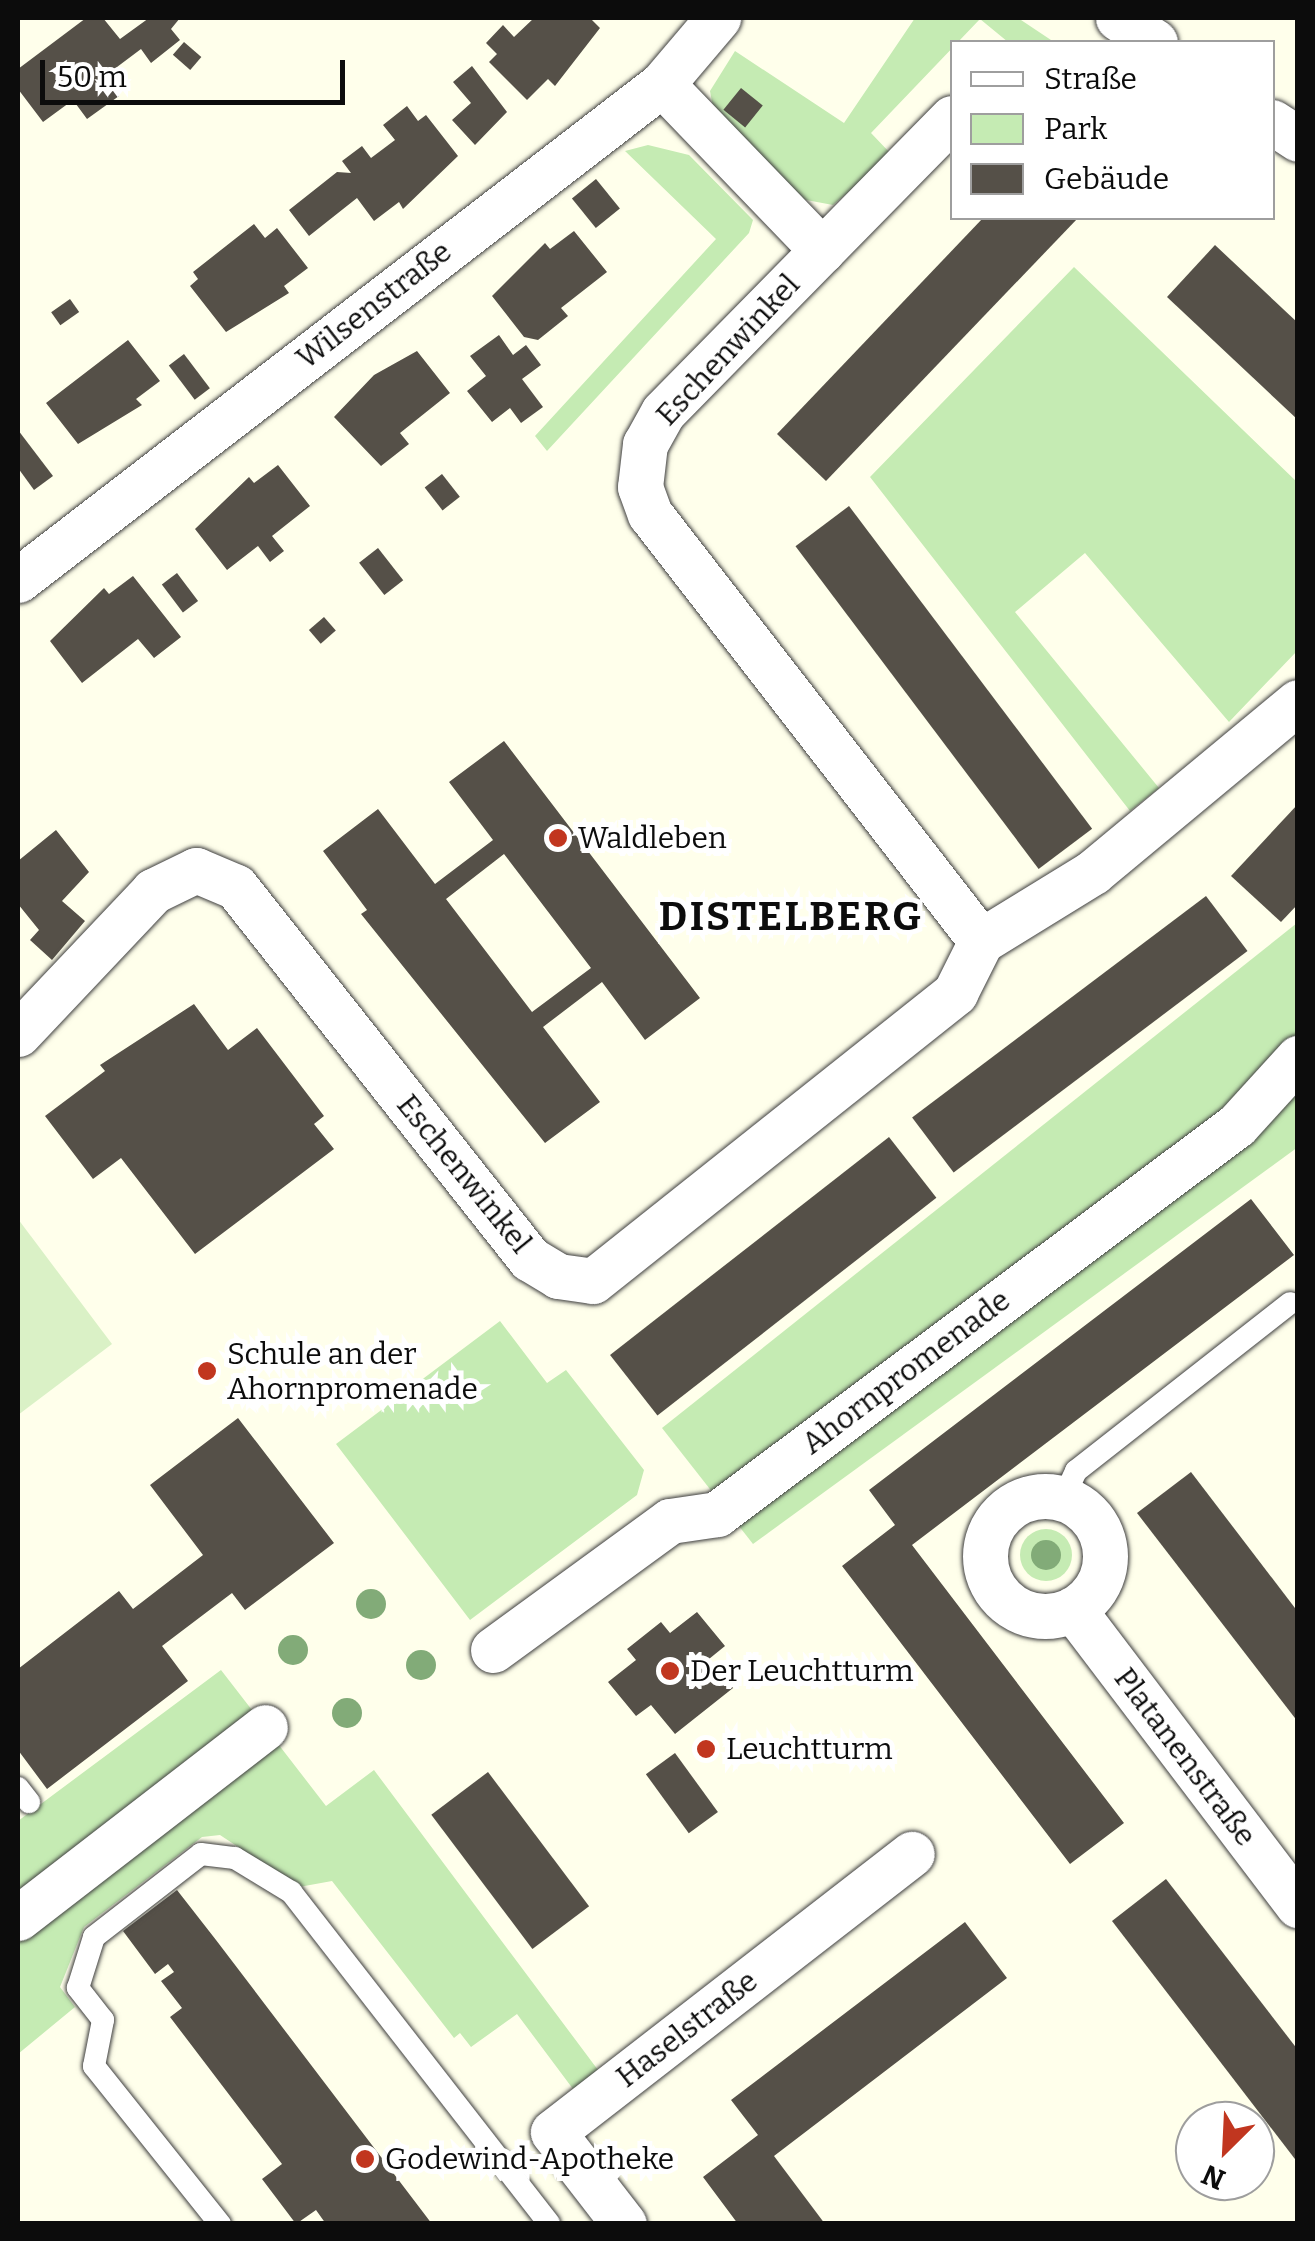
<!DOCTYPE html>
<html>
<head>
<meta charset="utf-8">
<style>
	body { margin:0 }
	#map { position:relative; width:1315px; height:2241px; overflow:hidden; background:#ffffeb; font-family:Bitter,serif }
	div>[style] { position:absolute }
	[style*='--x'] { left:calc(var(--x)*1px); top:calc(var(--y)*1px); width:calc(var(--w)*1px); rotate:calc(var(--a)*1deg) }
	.green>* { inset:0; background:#c5ebb3 }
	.round { border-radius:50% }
	.pitch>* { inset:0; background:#daf1c6 }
	.building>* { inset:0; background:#555048; transform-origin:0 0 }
	.roads { filter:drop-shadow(0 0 2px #3f3f3f) drop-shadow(0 0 2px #3f3f3f) }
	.lane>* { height:22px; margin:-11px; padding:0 11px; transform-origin:11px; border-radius:11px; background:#fff }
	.street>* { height:45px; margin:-22.5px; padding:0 22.5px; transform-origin:22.5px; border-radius:22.5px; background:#fff }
	.street>.ring { margin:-22.5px; padding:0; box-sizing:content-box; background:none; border:45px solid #fff; border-radius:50% }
	.trees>* { width:30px; height:30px; margin:-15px; border-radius:50%; background:#82ab78 }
	.dots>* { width:28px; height:28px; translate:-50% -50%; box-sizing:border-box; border:5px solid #fff; border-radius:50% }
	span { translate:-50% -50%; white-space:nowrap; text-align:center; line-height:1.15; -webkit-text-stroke:10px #fff; paint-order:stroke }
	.street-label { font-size:30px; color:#0c0c0c }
	.poi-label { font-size:30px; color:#0c0c0c }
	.left { translate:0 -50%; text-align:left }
	.district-label { font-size:40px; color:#0c0c0c; font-weight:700; letter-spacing:2.5px }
	.frame { position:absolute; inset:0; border:20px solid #0c0c0c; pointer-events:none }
	.legend { position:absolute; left:950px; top:40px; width:325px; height:180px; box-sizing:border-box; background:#fff; border:2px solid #9e9e9e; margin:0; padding:12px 18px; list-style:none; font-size:30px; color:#0c0c0c }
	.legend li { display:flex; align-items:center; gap:20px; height:50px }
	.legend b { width:50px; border:2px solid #9e9e9e }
	.north { position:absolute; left:1175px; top:2101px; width:100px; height:100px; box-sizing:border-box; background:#fff; border:2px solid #9e9e9e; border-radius:50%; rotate:204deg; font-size:28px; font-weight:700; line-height:40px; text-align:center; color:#0c0c0c }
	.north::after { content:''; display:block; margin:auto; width:35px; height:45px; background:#c1361f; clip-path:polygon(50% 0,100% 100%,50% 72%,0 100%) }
	.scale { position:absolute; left:40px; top:60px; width:305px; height:45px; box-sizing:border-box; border:5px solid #0c0c0c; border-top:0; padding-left:12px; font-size:30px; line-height:35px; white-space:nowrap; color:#0c0c0c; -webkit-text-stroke:8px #fff; paint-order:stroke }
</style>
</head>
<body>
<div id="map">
	<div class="green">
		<div style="clip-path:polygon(915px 18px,1018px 18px,1054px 42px,1008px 42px,980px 19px,871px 133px,892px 155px,833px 205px,801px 199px,715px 118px,710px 91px,735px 51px,844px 123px)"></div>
		<div style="clip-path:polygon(648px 145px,689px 155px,753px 220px,749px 233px,547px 451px,535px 436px,716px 239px,625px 151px)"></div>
		<div style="clip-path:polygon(1074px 267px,1297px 482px,1297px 651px,1229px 722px,1085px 553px,1015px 612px,1159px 788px,1130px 811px,870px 477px)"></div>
		<div style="clip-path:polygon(1297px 923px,1298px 1147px,753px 1544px,662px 1428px)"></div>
		<div style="clip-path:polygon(500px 1321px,547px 1383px,566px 1370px,644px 1470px,637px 1495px,470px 1620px,336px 1444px)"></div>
		<div class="round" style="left:1020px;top:1529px;width:52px;height:52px"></div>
		<div style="clip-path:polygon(221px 1670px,326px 1806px,374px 1770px,598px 2070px,573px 2089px,517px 2014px,471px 2047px,460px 2033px,454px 2038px,332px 1881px,299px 1887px,220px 1835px,202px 1837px,84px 1927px,60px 1987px,75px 2007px,18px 2054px,18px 1821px)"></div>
	</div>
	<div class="pitch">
		<div style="clip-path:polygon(18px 1219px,112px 1344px,18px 1415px)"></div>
	</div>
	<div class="building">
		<div style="clip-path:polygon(86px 18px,103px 18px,120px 39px,149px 18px,180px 18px,171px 29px,180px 40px,151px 63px,141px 49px,105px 76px,119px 96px,87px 119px,73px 100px,43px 122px,18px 89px,18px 69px)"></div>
		<div style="clip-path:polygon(534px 18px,590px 18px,600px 28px,555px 86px,548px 79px,527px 100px,489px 62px,497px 54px,486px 43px,503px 25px,514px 37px)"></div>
		<div style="left:184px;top:42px;width:23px;height:17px;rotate:41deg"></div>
		<div style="clip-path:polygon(472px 66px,507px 112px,475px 145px,452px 120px,471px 103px,453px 82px)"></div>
		<div style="left:741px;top:88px;width:28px;height:28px;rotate:39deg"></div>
		<div style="clip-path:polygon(407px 106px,418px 121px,426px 115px,458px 156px,403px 209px,399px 202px,374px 221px,357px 198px,309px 236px,289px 210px,337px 172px,351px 173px,342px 161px,362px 146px,371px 158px,395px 140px,383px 125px)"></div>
		<div style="left:596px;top:179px;width:38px;height:31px;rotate:51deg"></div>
		<div style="clip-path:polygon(983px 218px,1078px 218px,826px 481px,777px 434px)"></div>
		<div style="clip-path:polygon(254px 224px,265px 238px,277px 228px,308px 268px,284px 286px,289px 293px,226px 332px,190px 286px,198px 279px,193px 272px)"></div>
		<div style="clip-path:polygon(574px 231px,607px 272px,561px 308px,568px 316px,538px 340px,524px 337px,492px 296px,545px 243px,550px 249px)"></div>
		<div style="clip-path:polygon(1215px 245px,1298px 323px,1298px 420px,1167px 297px)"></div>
		<div style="left:70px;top:299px;width:16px;height:23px;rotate:55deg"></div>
		<div style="clip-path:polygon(499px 335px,513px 355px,526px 345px,541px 365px,522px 379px,543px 407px,521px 423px,510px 408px,492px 422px,467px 391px,486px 376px,470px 356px)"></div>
		<div style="clip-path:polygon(128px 340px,160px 381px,136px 399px,142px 405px,78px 444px,46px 403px)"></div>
		<div style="clip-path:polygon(417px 351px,450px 393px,400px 433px,409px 444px,381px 466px,334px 417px,374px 375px)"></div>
		<div style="left:184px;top:354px;width:43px;height:19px;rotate:53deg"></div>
		<div style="clip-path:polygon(18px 430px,53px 476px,34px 490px,18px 468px)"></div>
		<div style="clip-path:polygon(278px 465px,310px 506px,272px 536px,284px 551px,270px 562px,258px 546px,227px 570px,195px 529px,249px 477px,254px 483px)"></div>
		<div style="left:442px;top:474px;width:29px;height:22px;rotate:52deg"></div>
		<div style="left:849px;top:506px;width:404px;height:67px;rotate:53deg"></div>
		<div style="left:378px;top:548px;width:41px;height:24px;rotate:52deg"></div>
		<div style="left:177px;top:573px;width:35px;height:19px;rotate:53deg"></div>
		<div style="clip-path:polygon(133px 576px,181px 637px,154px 658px,138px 639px,82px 683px,50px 641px,104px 588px,109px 594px)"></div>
		<div style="left:324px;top:617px;width:18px;height:20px;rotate:49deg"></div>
		<div style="clip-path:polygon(evenodd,504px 741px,700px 998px,645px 1040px,602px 982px,543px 1027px,600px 1102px,545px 1143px,361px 914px,367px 910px,323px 851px,378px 809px,435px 884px,493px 840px,449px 782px,504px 741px,504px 854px,591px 968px,532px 1012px,446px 899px,504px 854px)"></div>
		<div style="clip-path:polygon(1298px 804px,1298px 904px,1281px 922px,1231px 876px)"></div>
		<div style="clip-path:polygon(56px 830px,89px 872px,62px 901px,85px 921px,52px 960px,30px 940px,39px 930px,18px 904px,18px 861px)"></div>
		<div style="left:1206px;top:896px;width:69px;height:368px;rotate:53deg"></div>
		<div style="clip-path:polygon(194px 1004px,228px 1050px,257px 1028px,324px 1116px,314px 1124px,334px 1149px,195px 1254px,121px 1158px,93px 1179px,45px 1116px,105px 1071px,100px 1065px)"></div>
		<div style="left:889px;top:1137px;width:77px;height:354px;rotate:52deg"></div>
		<div style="clip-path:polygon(1251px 1199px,1294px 1255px,912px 1545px,1124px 1823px,1070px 1864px,842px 1566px,895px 1525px,869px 1490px)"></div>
		<div style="clip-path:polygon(238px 1418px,334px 1543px,245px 1610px,232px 1593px,162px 1646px,188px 1681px,47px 1789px,18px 1750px,18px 1669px,119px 1591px,133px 1609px,203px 1555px,150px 1485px)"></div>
		<div style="clip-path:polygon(1191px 1472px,1298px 1612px,1298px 1722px,1137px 1513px)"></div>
		<div style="clip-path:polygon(697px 1612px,725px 1646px,709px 1659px,733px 1688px,675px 1734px,651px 1705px,636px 1716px,608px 1682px,636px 1660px,627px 1649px,661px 1622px,670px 1633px)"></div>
		<div style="left:675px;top:1753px;width:73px;height:36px;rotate:54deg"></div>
		<div style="left:488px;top:1772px;width:168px;height:71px;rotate:53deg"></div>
		<div style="clip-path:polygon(1166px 1879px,1298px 2050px,1298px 2163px,1112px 1921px)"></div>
		<div style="clip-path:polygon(177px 1890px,216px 1940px,432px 2224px,326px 2224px,316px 2210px,296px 2224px,262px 2179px,282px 2164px,170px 2017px,182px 2008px,161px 1981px,174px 1972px,168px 1964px,155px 1974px,123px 1931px)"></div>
		<div style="clip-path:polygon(965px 1922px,1007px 1978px,774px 2156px,825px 2224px,738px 2224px,703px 2177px,758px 2135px,731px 2100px)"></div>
	</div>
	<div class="roads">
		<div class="lane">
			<div style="--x:1063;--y:1499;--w:31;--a:-65"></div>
			<div style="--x:1076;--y:1471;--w:272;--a:-38.1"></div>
			<div style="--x:18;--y:1788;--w:18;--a:52"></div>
			<div style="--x:220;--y:2224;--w:202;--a:-128.6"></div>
			<div style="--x:94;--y:2066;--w:47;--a:-78.9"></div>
			<div style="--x:103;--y:2020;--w:41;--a:-128"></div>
			<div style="--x:78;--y:1988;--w:53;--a:-72.6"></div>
			<div style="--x:94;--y:1937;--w:135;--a:-37.8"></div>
			<div style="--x:201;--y:1854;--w:34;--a:7"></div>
			<div style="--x:235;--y:1858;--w:66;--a:31.3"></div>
			<div style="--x:291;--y:1892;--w:420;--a:52.1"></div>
		</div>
		<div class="street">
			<div style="--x:1118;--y:18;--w:44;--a:33"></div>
			<div style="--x:662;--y:84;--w:231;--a:46.1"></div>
			<div style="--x:952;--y:118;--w:412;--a:134.5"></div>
			<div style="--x:663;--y:412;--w:37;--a:119"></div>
			<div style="--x:645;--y:444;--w:43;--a:96.6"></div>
			<div style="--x:640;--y:487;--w:29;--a:70"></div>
			<div style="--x:650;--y:514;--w:540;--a:52.22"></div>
			<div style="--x:1272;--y:122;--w:31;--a:33"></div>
			<div style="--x:18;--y:580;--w:813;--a:-37.6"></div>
			<div style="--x:662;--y:84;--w:87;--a:-49.7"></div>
			<div style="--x:18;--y:1034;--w:197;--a:-46.6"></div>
			<div style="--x:153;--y:891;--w:48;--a:-26"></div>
			<div style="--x:196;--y:870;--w:43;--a:23"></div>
			<div style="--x:236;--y:887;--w:474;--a:51.7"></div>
			<div style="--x:530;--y:1259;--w:33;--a:31"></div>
			<div style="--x:558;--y:1276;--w:35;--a:8"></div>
			<div style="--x:593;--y:1281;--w:463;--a:-38.5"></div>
			<div style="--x:955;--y:993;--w:58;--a:-63.4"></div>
			<div style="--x:981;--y:941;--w:132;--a:-31.6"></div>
			<div style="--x:1093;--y:872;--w:266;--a:-39.7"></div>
			<div class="ring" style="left:985px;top:1496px;width:75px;height:75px"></div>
			<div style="--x:1073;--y:1609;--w:372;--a:52.8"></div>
			<div style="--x:493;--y:1650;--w:219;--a:-36.1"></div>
			<div style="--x:670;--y:1521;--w:48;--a:-8.5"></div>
			<div style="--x:717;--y:1514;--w:649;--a:-36.8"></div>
			<div style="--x:1237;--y:1125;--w:91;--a:-47.7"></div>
			<div style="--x:18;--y:1918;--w:312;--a:-37.7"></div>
			<div style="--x:624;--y:2224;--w:116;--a:-127.7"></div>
			<div style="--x:553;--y:2132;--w:454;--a:-37.8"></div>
		</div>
	</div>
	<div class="trees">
		<div style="left:1046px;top:1555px"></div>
		<div style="left:371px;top:1604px"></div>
		<div style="left:293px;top:1650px"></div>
		<div style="left:421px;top:1665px"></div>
		<div style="left:347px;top:1713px"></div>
	</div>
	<div class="dots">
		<div style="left:558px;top:838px;background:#c1361f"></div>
		<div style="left:207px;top:1371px;background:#c1361f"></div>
		<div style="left:670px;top:1671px;background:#c1361f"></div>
		<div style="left:706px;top:1749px;background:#c1361f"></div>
		<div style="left:365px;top:2159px;background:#c1361f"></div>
	</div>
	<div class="street-label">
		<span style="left:374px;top:305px;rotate:-38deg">Wilsenstraße</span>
		<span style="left:728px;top:350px;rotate:-47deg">Eschenwinkel</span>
		<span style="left:464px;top:1174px;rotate:51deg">Eschenwinkel</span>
		<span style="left:906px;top:1372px;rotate:-37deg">Ahornpromenade</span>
		<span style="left:1185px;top:1757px;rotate:53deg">Platanenstraße</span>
		<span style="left:687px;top:2029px;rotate:-38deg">Haselstraße</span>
	</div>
	<div class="poi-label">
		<span class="left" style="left:578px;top:838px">Waldleben</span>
		<span class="left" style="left:227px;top:1371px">Schule an der<br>Ahornpromenade</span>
		<span class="left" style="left:690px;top:1671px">Der Leuchtturm</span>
		<span class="left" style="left:726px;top:1749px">Leuchtturm</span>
		<span class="left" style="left:385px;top:2159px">Godewind-Apotheke</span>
	</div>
	<div class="district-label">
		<span style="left:791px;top:917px">DISTELBERG</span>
	</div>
	<div class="frame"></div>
	<ul class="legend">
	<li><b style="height:12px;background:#fff"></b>Straße</li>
	<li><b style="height:28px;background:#c5ebb3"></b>Park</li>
	<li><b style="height:28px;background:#555048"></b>Gebäude</li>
	</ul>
	<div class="north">N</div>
	<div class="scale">50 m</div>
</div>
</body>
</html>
